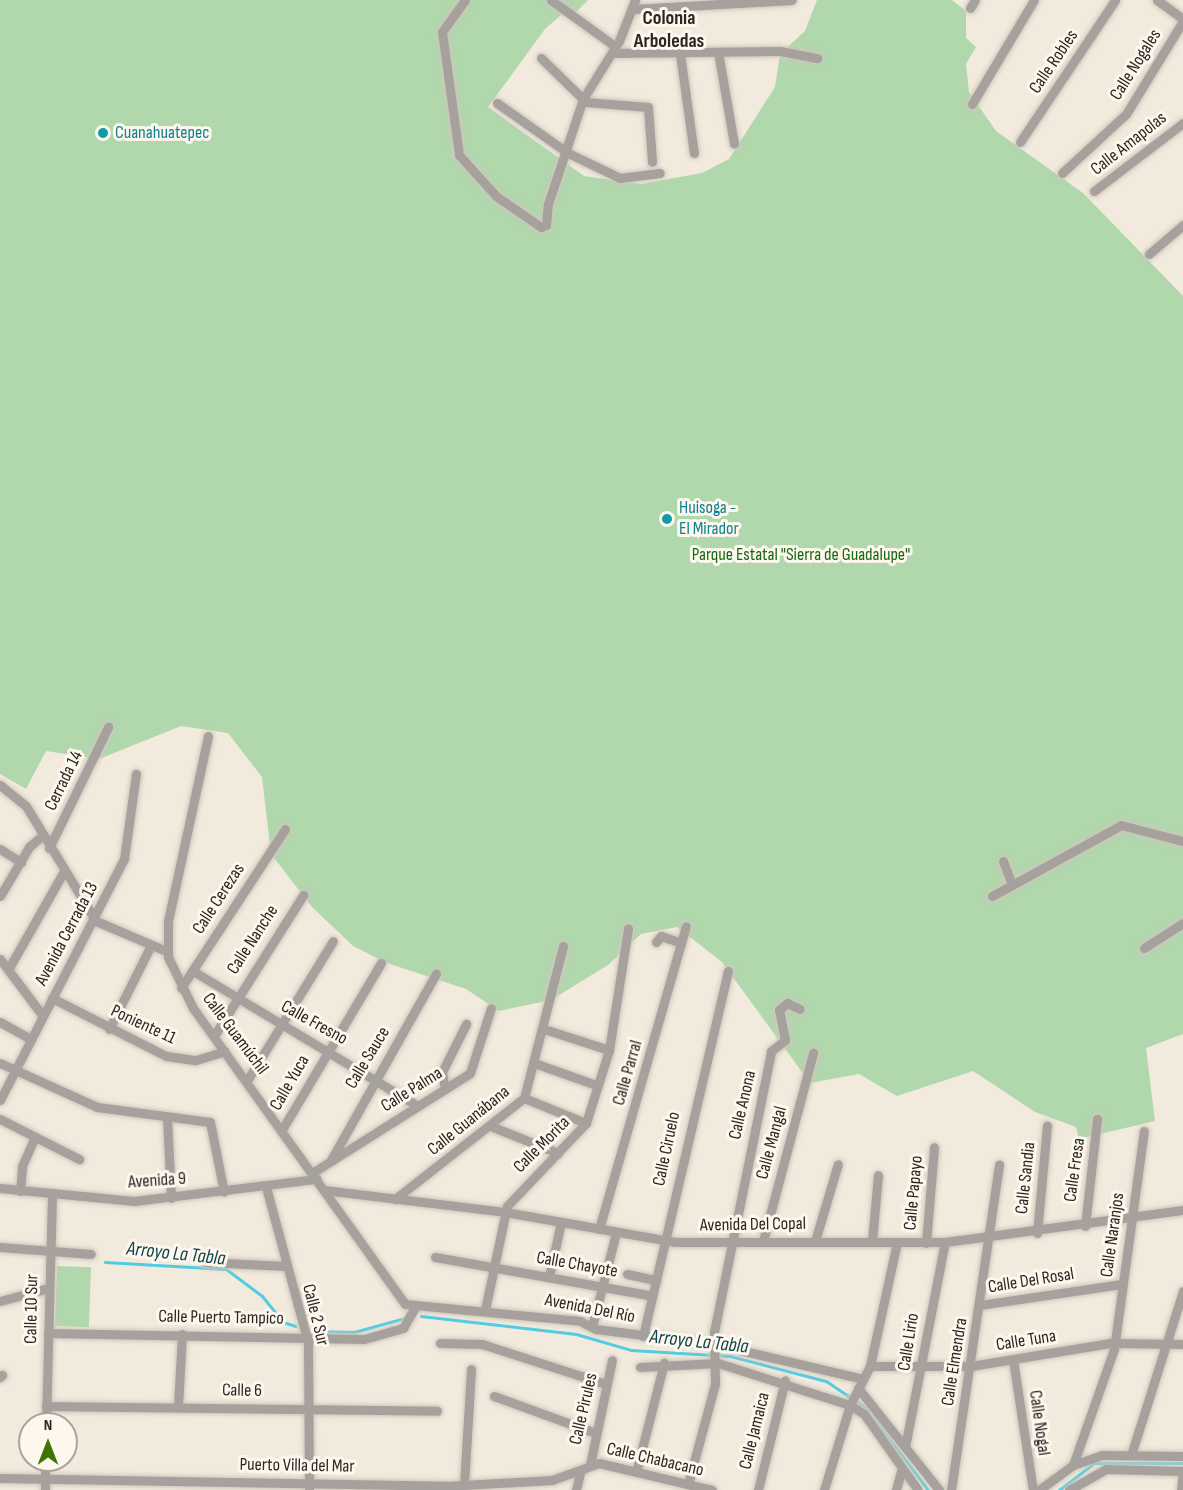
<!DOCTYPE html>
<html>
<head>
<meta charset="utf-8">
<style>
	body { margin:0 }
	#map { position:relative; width:1183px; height:1490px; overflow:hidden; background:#f2eadd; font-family:"Sofia Sans Condensed",sans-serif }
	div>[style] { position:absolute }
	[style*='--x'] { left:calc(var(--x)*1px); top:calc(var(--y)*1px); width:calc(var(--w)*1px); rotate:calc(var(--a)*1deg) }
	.green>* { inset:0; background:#b1d7ad; transform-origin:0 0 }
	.stream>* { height:3px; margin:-1.5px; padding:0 1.5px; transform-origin:1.5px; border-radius:1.5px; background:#53cce2 }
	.roads { filter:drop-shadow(0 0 2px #cec7bb) drop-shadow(0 0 2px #cec7bb) }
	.minor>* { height:9px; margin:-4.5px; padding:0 4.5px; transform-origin:4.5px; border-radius:4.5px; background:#a7a19d }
	.dots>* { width:16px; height:16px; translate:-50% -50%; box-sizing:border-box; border:3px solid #fef7ed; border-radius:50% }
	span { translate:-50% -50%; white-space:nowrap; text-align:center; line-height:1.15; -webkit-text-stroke:6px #fef7ed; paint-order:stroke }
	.street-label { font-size:18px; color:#2a2622 }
	.culture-label { font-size:18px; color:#0d838f }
	.left { translate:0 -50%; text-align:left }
	.park-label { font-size:18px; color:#166914 }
	.neighbourhood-label { font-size:20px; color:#2a2622; font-weight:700 }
	.water-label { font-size:20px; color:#0d444d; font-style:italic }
	.north { position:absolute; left:18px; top:1412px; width:60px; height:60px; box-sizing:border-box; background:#fef7ed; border:2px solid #a9a39c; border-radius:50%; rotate:0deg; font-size:16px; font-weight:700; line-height:24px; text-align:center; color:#2a2622 }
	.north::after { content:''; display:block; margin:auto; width:21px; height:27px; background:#3f7400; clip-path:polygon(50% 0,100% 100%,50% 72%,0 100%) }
</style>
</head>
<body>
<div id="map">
	<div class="green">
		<div style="clip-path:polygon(0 0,588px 0,576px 12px,569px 8px,545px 29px,488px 107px,584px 176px,641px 184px,702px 173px,729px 159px,775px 87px,780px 54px,805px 31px,817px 0,952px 0,966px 11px,966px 38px,976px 47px,966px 64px,969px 92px,996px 131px,1083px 193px,1183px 296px,1183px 1034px,1146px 1048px,1155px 1121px,1079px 1139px,1076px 1127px,1035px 1112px,973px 1071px,897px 1096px,859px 1074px,810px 1083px,722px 962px,677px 927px,641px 934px,608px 965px,551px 1000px,499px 1011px,466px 989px,387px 963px,353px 946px,312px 907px,271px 854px,262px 777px,228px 733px,181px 726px,99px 759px,46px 751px,26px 789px,0 774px)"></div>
		<div style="left:57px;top:1266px;width:34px;height:60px;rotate:2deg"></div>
	</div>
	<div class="stream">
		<div style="--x:105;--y:1262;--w:121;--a:3.3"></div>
		<div style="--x:226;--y:1269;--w:45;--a:36.9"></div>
		<div style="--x:262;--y:1296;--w:33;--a:51"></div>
		<div style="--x:283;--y:1322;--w:13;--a:18"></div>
		<div style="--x:421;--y:1316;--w:156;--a:6.6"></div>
		<div style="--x:576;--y:1334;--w:57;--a:16.2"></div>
		<div style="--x:631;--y:1350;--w:99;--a:3.5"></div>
		<div style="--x:730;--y:1356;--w:99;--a:14.6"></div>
		<div style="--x:826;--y:1381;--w:48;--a:34"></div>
		<div style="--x:866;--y:1408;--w:103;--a:52.9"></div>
		<div style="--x:312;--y:1331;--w:42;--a:1.4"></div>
		<div style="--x:354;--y:1332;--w:53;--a:-15.4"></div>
		<div style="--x:1059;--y:1490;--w:44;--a:-37.6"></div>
		<div style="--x:1094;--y:1463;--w:89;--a:0"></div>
	</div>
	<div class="roads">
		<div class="minor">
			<div style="--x:465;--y:0;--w:39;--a:126"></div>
			<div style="--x:442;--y:32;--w:124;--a:82.1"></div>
			<div style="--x:459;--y:155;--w:55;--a:47.9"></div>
			<div style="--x:496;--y:196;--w:55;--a:34.6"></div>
			<div style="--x:541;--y:227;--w:5;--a:-22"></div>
			<div style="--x:546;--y:225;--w:21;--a:-85"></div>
			<div style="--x:548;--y:204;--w:111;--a:-71.6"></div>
			<div style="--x:583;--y:99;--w:68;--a:-58.2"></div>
			<div style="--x:619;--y:41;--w:44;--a:-68.7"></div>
			<div style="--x:551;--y:0;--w:80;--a:35.9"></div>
			<div style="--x:1157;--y:0;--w:32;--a:36"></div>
			<div style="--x:970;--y:8;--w:9;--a:-58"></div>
			<div style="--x:632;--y:9;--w:160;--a:-3.2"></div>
			<div style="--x:718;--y:52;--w:93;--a:80.1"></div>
			<div style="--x:612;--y:53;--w:168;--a:-0.7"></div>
			<div style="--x:780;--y:51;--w:38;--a:11"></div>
			<div style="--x:680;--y:54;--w:100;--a:82"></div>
			<div style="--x:541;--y:58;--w:63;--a:44.4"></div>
			<div style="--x:586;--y:102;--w:62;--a:4.6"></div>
			<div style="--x:648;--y:107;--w:55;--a:85.8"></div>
			<div style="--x:497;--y:103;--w:87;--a:35.2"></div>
			<div style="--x:568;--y:153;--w:58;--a:25.7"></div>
			<div style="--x:620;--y:178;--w:40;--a:-7.1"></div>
			<div style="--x:972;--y:104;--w:121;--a:-59.2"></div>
			<div style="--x:1020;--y:142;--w:171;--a:-56.2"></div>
			<div style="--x:1062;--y:173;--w:87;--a:-42.7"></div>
			<div style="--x:1126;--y:114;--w:109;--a:-58.5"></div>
			<div style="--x:1094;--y:191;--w:112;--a:-37.4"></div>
			<div style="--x:1149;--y:254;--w:45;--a:-40.5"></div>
			<div style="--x:208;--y:736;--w:189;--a:102.2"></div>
			<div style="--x:168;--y:921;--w:36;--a:90"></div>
			<div style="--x:168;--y:957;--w:57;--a:63.9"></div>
			<div style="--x:193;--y:1008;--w:364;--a:54.4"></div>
			<div style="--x:405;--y:1304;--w:176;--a:5.5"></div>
			<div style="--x:580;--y:1321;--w:18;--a:27"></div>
			<div style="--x:596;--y:1329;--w:119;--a:7.2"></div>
			<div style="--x:714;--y:1344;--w:153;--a:13.2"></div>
			<div style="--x:0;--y:785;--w:33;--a:39"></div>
			<div style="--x:26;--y:806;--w:135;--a:58.7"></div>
			<div style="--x:96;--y:921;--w:76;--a:23.2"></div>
			<div style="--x:49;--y:848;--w:135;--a:-64"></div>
			<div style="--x:0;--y:849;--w:25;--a:32"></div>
			<div style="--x:1003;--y:861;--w:26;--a:69"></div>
			<div style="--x:0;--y:896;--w:57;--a:-59.4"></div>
			<div style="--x:29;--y:847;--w:18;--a:-41"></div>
			<div style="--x:992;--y:896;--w:147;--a:-28.8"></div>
			<div style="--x:1121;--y:825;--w:64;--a:14.5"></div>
			<div style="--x:656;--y:942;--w:8;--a:-50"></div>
			<div style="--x:661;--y:936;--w:21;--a:19"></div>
			<div style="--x:1144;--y:948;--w:46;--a:-32.7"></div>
			<div style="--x:0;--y:959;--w:71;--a:53"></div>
			<div style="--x:9;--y:968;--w:109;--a:-60.4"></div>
			<div style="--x:193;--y:971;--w:262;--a:31"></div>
			<div style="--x:181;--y:988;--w:190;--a:-56.8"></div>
			<div style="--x:52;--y:998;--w:128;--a:27"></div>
			<div style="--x:166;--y:1056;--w:30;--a:8"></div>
			<div style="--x:196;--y:1060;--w:30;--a:-17"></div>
			<div style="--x:0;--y:1022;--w:35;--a:29"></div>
			<div style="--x:109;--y:1029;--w:94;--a:-63.4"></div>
			<div style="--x:544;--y:1029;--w:68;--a:17.9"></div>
			<div style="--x:214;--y:1036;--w:167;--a:-57.7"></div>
			<div style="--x:0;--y:1063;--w:107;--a:24.4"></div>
			<div style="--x:97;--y:1107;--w:114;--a:7.6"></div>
			<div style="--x:210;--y:1122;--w:71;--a:78.7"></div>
			<div style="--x:534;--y:1063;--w:66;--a:19.5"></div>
			<div style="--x:248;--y:1079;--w:162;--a:-58.4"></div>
			<div style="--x:445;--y:1089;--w:17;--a:-100"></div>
			<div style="--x:442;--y:1072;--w:54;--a:-63.4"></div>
			<div style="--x:524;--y:1098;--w:67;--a:22"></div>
			<div style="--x:0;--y:1100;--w:271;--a:-62.8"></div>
			<div style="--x:124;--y:859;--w:86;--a:-82"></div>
			<div style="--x:167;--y:1118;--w:80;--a:87.1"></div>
			<div style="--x:0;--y:1119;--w:89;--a:26.9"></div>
			<div style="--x:493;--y:1127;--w:70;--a:21.8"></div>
			<div style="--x:283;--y:1128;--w:192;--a:-59.3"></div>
			<div style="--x:331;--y:1160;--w:214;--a:-60.6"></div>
			<div style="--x:312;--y:1173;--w:187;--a:-32.3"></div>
			<div style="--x:470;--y:1073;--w:68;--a:-72.1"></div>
			<div style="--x:266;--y:1187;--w:162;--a:74.9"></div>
			<div style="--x:308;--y:1343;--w:147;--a:89.6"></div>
			<div style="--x:0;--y:1188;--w:135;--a:5.5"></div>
			<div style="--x:134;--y:1201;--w:184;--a:-6.9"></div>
			<div style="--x:324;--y:1190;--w:182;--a:6.9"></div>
			<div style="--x:505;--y:1212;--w:173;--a:10"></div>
			<div style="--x:675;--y:1242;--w:270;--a:0"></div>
			<div style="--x:945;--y:1242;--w:240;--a:-7.7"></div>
			<div style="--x:20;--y:1191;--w:25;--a:-85"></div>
			<div style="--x:22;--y:1166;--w:32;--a:-66"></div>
			<div style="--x:395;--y:1199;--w:164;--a:-38.1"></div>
			<div style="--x:524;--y:1098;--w:157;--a:-75.6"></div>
			<div style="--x:1085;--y:1226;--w:108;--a:-83.6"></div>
			<div style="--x:599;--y:1229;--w:315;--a:-74"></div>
			<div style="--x:1037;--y:1233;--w:108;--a:-84.7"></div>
			<div style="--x:763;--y:1241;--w:195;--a:-75.1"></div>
			<div style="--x:815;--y:1241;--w:80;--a:-73.4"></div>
			<div style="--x:872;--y:1241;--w:66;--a:-84.8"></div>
			<div style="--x:926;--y:1243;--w:96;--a:-85.2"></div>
			<div style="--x:0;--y:1247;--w:91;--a:4.4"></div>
			<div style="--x:435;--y:1257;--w:221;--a:10.1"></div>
			<div style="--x:205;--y:1262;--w:81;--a:2.8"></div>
			<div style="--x:627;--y:1274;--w:30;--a:12"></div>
			<div style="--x:549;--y:1277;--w:56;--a:-77.7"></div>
			<div style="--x:0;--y:1301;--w:51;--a:-14.9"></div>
			<div style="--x:980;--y:1305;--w:144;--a:-8.4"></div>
			<div style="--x:485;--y:1310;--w:106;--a:-78.1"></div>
			<div style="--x:507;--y:1206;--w:115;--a:-46.4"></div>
			<div style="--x:586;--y:1123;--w:77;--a:-72.5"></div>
			<div style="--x:609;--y:1050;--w:123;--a:-81.1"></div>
			<div style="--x:593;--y:1323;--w:93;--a:-75.7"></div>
			<div style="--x:48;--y:1333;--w:316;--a:1.1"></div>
			<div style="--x:364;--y:1339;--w:41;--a:-15.8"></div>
			<div style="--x:403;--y:1328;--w:22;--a:-60"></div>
			<div style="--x:643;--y:1336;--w:375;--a:-76.9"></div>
			<div style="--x:440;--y:1343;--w:42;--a:1.4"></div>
			<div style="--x:482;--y:1344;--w:130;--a:17.9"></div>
			<div style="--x:1013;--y:1360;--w:132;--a:81.3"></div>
			<div style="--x:870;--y:1366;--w:101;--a:0"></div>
			<div style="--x:971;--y:1366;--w:141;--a:-9.4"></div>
			<div style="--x:1110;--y:1343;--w:73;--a:0.8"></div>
			<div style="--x:640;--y:1367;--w:78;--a:-2.9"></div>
			<div style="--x:718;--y:1363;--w:139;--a:17.7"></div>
			<div style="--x:850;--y:1405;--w:17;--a:33"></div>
			<div style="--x:864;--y:1414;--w:93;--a:54.6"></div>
			<div style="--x:0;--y:1377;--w:3;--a:-45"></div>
			<div style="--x:858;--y:1388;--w:130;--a:51.5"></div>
			<div style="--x:494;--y:1396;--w:105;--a:20"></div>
			<div style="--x:46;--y:1406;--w:391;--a:0.7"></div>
			<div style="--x:178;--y:1406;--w:72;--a:-86.8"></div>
			<div style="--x:46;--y:1424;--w:230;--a:-88.5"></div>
			<div style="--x:905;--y:1447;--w:209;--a:-79"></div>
			<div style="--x:1131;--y:1455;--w:172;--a:-72.4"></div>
			<div style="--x:590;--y:1465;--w:107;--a:-78.2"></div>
			<div style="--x:1073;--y:1465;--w:123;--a:-70.5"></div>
			<div style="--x:1114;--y:1349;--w:220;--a:-82.2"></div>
			<div style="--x:636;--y:1472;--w:113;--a:-75.6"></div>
			<div style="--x:0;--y:1478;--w:446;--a:1"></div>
			<div style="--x:446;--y:1486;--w:106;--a:-3.2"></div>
			<div style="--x:552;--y:1480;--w:50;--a:-19.9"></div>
			<div style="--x:599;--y:1463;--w:116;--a:13.4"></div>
			<div style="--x:688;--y:1484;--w:104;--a:-74.9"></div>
			<div style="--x:715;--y:1384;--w:52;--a:-91.1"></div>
			<div style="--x:714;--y:1332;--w:287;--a:-78.5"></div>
			<div style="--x:771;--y:1051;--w:18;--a:-38"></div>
			<div style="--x:785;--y:1040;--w:31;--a:-101"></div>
			<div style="--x:779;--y:1010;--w:11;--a:-41"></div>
			<div style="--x:787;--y:1003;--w:14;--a:25"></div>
			<div style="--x:464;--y:1485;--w:116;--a:-86.5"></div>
			<div style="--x:45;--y:1490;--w:30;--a:-90"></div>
			<div style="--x:576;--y:1490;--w:18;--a:-77"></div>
			<div style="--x:758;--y:1490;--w:113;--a:-76.2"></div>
			<div style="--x:824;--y:1490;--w:89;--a:-73"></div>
			<div style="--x:850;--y:1405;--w:44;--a:-62.9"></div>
			<div style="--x:870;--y:1366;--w:127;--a:-77.7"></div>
			<div style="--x:896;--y:1490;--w:23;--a:-75"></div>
			<div style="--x:951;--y:1490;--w:329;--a:-81.6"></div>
			<div style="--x:1039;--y:1490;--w:42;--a:-36.3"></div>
			<div style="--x:1073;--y:1465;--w:31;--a:-19"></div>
			<div style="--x:1102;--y:1455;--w:81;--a:0.7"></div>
			<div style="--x:1069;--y:1490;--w:43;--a:-29.6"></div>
			<div style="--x:1106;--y:1469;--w:77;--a:1.5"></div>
			<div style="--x:1181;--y:1490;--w:16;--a:-83"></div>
		</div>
	</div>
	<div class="dots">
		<div style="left:103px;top:133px;background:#0f9aa8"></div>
		<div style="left:667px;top:519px;background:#0f9aa8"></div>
	</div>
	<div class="street-label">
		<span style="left:1054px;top:62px;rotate:-56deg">Calle Robles</span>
		<span style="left:1136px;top:65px;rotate:-58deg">Calle Nogales</span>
		<span style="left:1129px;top:144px;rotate:-38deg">Calle Amapolas</span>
		<span style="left:64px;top:781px;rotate:-64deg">Cerrada 14</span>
		<span style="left:219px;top:899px;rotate:-57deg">Calle Cerezas</span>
		<span style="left:67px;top:934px;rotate:-62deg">Avenida Cerrada 13</span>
		<span style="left:253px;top:940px;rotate:-57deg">Calle Nanche</span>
		<span style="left:314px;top:1023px;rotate:29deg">Calle Fresno</span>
		<span style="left:143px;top:1025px;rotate:25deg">Poniente 11</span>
		<span style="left:235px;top:1034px;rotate:53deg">Calle Guamúchil</span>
		<span style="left:368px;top:1058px;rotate:-59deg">Calle Sauce</span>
		<span style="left:628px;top:1073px;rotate:-74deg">Calle Parral</span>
		<span style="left:290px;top:1083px;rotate:-60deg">Calle Yuca</span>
		<span style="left:412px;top:1090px;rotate:-32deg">Calle Palma</span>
		<span style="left:743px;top:1105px;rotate:-77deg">Calle Anona</span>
		<span style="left:469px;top:1121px;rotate:-39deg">Calle Guanábana</span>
		<span style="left:772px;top:1143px;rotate:-75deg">Calle Mangal</span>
		<span style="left:542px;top:1145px;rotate:-45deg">Calle Morita</span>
		<span style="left:667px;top:1149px;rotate:-78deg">Calle Ciruelo</span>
		<span style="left:1075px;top:1170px;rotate:-82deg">Calle Fresa</span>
		<span style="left:1026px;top:1178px;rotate:-84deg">Calle Sandia</span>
		<span style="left:157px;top:1181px;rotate:-4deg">Avenida 9</span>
		<span style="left:914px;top:1193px;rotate:-85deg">Calle Papayo</span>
		<span style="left:753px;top:1225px;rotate:-1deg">Avenida Del Copal</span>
		<span style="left:1113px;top:1235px;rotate:-82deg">Calle Naranjos</span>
		<span style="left:577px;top:1265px;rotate:10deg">Calle Chayote</span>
		<span style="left:1031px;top:1281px;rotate:-9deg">Calle Del Rosal</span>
		<span style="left:32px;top:1309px;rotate:-89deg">Calle 10 Sur</span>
		<span style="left:590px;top:1309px;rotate:11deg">Avenida Del Río</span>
		<span style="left:315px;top:1315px;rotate:76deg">Calle 2 Sur</span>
		<span style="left:221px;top:1318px;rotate:1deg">Calle Puerto Tampico</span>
		<span style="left:1026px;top:1341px;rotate:-9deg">Calle Tuna</span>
		<span style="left:909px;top:1342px;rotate:-81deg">Calle Lirio</span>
		<span style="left:955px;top:1362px;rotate:-81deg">Calle Elmendra</span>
		<span style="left:242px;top:1391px;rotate:1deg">Calle 6</span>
		<span style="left:584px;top:1409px;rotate:-77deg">Calle Pirules</span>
		<span style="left:1039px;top:1423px;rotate:82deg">Calle Nogal</span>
		<span style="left:755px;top:1431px;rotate:-76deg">Calle Jamaica</span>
		<span style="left:655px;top:1460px;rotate:13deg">Calle Chabacano</span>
		<span style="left:297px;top:1466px;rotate:1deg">Puerto Villa del Mar</span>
	</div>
	<div class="culture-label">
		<span class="left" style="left:115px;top:133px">Cuanahuatepec</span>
		<span class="left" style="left:679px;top:519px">Huisoga -<br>El Mirador</span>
	</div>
	<div class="park-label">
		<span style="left:801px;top:555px">Parque Estatal "Sierra de Guadalupe"</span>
	</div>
	<div class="neighbourhood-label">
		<span style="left:669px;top:30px">Colonia<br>Arboledas</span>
	</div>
	<div class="water-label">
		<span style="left:176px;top:1254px;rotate:6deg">Arroyo La Tabla</span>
		<span style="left:699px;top:1342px;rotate:6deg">Arroyo La Tabla</span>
	</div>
	<div class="north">N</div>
</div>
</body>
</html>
